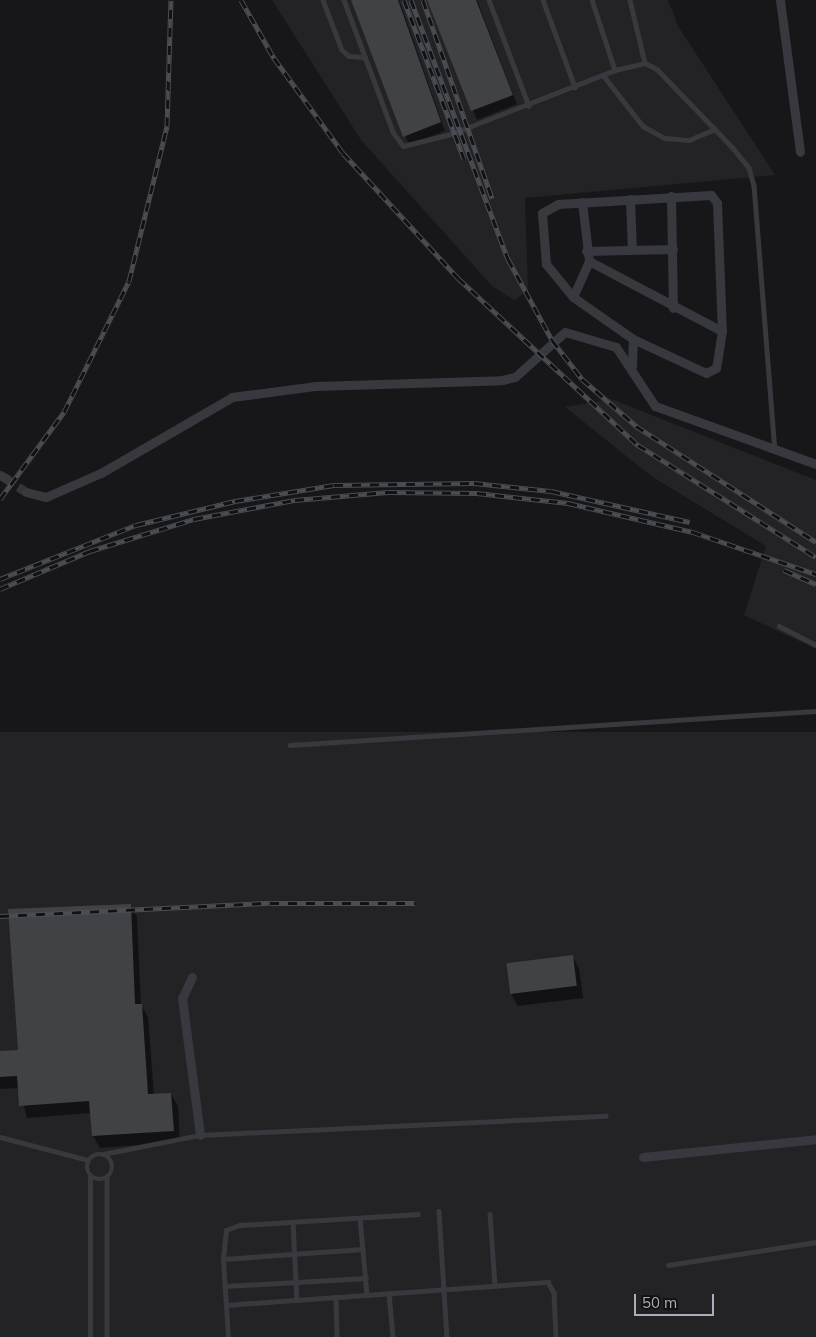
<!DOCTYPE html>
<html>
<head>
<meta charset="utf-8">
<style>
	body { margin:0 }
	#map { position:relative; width:816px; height:1337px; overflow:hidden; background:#171719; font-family:Mulish,sans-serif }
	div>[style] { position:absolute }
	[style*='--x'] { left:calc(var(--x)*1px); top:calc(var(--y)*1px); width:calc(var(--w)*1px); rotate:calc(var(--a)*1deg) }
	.built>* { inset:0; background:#232326; transform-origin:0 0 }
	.shadow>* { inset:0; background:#0007 }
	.building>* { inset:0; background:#414246; transform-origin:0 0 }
	.street-tunnel>* { height:9px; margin-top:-4.5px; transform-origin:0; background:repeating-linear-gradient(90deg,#343539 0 9px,transparent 0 13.5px) }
	.lane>* { height:4.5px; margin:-2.25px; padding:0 2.25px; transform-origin:2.25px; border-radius:2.25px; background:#37393e }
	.lane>.ring { margin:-2.25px; padding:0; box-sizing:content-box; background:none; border:4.5px solid #37393e; border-radius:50% }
	.street>* { height:9px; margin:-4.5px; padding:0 4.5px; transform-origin:4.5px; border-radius:4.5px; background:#37393e }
	.rail>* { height:5px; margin-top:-2.5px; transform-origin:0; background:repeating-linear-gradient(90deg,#121214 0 9px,#4a4d53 0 18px); box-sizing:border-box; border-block:1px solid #4a4d53 }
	span { translate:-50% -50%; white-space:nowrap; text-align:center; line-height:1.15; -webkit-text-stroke:4px #121214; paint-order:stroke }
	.scale { position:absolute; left:634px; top:1294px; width:80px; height:22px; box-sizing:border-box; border:2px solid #a8afba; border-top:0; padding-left:6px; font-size:15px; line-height:18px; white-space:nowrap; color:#a8afba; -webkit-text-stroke:4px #121214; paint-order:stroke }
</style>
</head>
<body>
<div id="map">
	<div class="built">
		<div style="clip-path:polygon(272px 0,668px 0,678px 26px,775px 175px,525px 198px,528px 291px,514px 300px,492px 286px,361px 140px)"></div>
		<div style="clip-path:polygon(611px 399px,816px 480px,816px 649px,744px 615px,766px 546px,651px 476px,565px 407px)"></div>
		<div style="left:816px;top:732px;width:605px;height:818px;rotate:90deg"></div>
	</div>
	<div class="shadow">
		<div style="clip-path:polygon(353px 0,399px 0,445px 131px,409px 145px)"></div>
		<div style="clip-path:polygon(429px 0,477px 0,517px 104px,477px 120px)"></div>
		<div style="clip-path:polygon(130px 905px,137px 917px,141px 1005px,148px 1017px,154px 1095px,171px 1094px,178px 1106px,180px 1142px,100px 1148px,93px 1136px,91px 1113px,27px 1118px,19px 1088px,0 1089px,0 1052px,20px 1051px)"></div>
		<div style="clip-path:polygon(572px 956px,579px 968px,583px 998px,518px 1006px,511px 994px)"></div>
	</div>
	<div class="building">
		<div style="clip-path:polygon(351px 0,398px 0,441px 122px,403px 137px)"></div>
		<div style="clip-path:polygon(427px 0,476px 0,513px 95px,471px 111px)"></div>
		<div style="clip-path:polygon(131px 904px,135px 1004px,142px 1004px,148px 1094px,171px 1093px,174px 1131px,92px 1136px,89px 1101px,19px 1106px,17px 1076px,0 1077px,0 1051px,18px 1050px,8px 909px)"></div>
		<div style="left:573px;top:955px;width:31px;height:67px;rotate:83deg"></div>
	</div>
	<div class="street-tunnel">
		<div style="--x:7;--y:479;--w:23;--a:34"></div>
	</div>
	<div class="lane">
		<div style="--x:323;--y:0;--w:53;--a:69.2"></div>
		<div style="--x:342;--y:50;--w:9;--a:41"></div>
		<div style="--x:349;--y:56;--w:16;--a:4"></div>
		<div style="--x:344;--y:0;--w:141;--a:69.6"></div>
		<div style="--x:393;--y:132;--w:17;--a:54"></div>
		<div style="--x:403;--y:146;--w:49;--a:-14"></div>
		<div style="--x:451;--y:134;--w:176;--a:-21.3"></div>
		<div style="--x:615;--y:70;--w:31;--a:-13"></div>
		<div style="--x:645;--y:63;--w:13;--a:27"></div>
		<div style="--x:657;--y:69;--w:110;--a:46.1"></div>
		<div style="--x:733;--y:148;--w:26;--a:51"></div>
		<div style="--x:749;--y:168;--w:18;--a:74"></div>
		<div style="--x:754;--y:185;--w:265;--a:85.5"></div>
		<div style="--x:489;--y:0;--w:113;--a:69.3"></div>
		<div style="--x:543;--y:0;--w:93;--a:69.8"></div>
		<div style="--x:592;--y:0;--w:74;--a:71.8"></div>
		<div style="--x:630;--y:0;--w:65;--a:76.6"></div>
		<div style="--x:603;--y:75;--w:65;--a:51.9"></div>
		<div style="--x:643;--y:126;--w:25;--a:29"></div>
		<div style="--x:665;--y:138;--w:24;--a:5"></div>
		<div style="--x:689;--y:140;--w:28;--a:-23"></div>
		<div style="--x:779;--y:626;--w:42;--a:27.2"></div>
		<div style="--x:290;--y:745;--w:527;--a:-3.7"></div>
		<div style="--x:0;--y:1137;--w:91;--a:14.6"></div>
		<div class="ring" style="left:87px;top:1154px;width:21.5px;height:21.5px"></div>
		<div style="--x:103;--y:1154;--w:99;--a:-11.1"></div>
		<div style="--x:200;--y:1135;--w:406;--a:-2.7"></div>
		<div style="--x:107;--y:1178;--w:159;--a:90"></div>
		<div style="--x:439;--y:1211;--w:126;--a:86.4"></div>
		<div style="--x:490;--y:1214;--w:71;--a:86"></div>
		<div style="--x:360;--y:1218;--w:77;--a:84.8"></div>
		<div style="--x:293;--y:1222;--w:78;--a:87.1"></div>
		<div style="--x:223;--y:1259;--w:140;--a:-4.1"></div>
		<div style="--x:668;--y:1265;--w:150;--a:-8.8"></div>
		<div style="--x:225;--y:1286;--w:141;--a:-3.2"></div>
		<div style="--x:389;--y:1293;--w:44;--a:84.8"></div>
		<div style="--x:336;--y:1297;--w:40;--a:88.6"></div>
		<div style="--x:226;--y:1305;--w:323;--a:-4.1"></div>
		<div style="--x:548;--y:1282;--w:13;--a:61"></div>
		<div style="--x:554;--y:1293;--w:44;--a:87.4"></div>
		<div style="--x:90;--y:1337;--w:160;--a:-90"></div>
		<div style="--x:228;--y:1337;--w:78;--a:-93.7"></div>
		<div style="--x:223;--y:1259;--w:29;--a:-84"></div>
		<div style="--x:226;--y:1230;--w:15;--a:-20"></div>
		<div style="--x:240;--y:1225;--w:178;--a:-3.5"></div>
	</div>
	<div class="street">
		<div style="--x:780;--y:0;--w:153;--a:82.5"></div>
		<div style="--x:671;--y:196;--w:112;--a:89"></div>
		<div style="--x:630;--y:199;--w:51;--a:87.8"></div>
		<div style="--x:582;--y:202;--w:59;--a:83.2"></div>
		<div style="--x:589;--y:261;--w:150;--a:27.8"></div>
		<div style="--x:586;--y:251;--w:87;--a:-1.3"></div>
		<div style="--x:573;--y:297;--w:39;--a:-66"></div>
		<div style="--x:632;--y:366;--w:27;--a:-88"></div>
		<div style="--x:633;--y:339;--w:73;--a:-145"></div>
		<div style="--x:573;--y:297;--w:43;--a:-129.3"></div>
		<div style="--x:546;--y:264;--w:51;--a:-94.5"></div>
		<div style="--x:542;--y:213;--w:18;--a:-29"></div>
		<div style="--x:558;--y:204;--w:153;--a:-3.4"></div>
		<div style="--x:711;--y:195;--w:10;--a:53"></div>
		<div style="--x:717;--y:203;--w:128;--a:87.8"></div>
		<div style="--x:722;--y:331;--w:37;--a:99"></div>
		<div style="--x:716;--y:368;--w:11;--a:153"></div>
		<div style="--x:706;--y:373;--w:81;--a:-155"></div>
		<div style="--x:0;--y:475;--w:8;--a:30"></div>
		<div style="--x:26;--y:492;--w:21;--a:14"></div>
		<div style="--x:46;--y:497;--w:60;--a:-23.6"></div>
		<div style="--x:101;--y:473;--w:151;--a:-30.1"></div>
		<div style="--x:232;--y:397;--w:85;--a:-7.5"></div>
		<div style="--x:316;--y:386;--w:186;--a:-1.8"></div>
		<div style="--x:502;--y:380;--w:13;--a:-13"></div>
		<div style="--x:515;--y:377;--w:67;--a:-42"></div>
		<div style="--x:565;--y:332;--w:53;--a:16.4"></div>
		<div style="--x:616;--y:347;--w:71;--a:56.5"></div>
		<div style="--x:655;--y:406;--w:171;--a:19.8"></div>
		<div style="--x:192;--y:977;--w:23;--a:115"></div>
		<div style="--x:182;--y:998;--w:138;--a:82.5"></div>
		<div style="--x:643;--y:1157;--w:174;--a:-5.9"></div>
	</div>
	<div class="rail">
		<div style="--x:241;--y:0;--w:67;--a:60.4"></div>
		<div style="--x:274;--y:58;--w:117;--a:54"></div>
		<div style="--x:343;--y:153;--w:170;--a:47.4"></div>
		<div style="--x:458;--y:278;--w:246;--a:42.9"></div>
		<div style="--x:638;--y:445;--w:210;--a:32.2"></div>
		<div style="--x:404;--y:0;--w:170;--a:69.3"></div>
		<div style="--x:411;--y:0;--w:277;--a:69.5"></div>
		<div style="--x:508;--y:259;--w:92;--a:61.5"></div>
		<div style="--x:552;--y:340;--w:49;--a:52.4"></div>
		<div style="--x:582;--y:379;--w:72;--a:41"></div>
		<div style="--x:636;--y:426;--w:214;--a:32.8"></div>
		<div style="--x:423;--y:0;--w:210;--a:70.8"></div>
		<div style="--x:0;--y:499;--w:108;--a:-53.7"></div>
		<div style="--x:64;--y:412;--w:146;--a:-63.6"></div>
		<div style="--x:129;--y:281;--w:160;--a:-76.2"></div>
		<div style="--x:167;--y:126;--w:126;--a:-88.2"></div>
		<div style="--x:784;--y:570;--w:35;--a:24"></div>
		<div style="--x:0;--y:579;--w:146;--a:-21.7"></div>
		<div style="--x:136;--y:525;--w:102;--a:-13.6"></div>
		<div style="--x:235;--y:501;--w:100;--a:-9.2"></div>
		<div style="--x:334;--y:485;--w:140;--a:-0.8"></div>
		<div style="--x:474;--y:483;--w:77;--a:5.9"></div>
		<div style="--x:551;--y:491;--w:142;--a:12.6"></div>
		<div style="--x:0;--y:589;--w:98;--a:-22.9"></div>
		<div style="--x:90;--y:551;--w:109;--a:-17.1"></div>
		<div style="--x:194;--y:519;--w:103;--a:-10.7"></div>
		<div style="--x:295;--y:500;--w:93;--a:-4.9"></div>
		<div style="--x:388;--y:492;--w:89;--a:0.6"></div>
		<div style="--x:477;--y:493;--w:92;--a:6.3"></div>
		<div style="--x:568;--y:503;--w:128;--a:13.1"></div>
		<div style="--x:693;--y:532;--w:130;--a:18.9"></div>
		<div style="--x:0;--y:916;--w:270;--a:-2.8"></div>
		<div style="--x:270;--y:903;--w:145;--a:0"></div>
	</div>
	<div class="scale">50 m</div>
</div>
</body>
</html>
